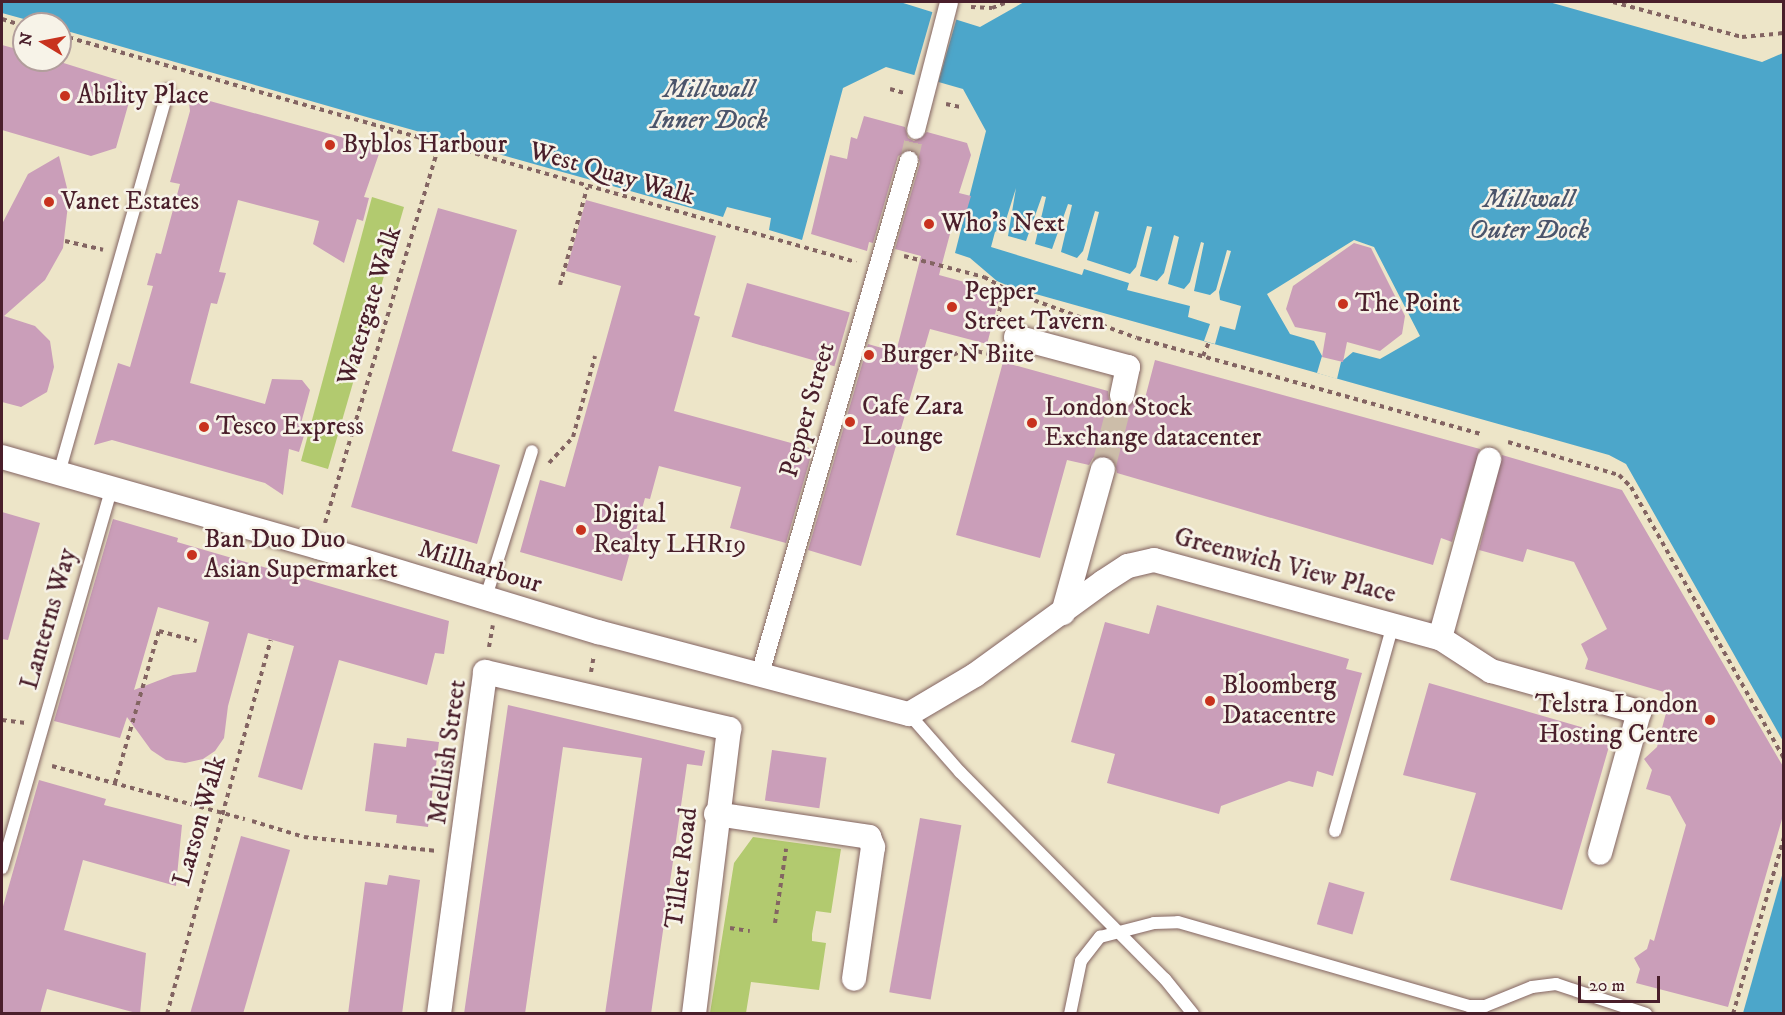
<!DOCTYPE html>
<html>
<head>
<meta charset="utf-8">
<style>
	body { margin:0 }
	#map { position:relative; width:1785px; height:1015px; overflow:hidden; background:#ede5c8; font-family:"IM FELL DW Pica",serif }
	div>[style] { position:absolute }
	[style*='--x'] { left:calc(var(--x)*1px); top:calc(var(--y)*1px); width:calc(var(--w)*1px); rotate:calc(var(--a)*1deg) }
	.green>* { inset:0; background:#b2ca6f }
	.water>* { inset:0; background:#4ca6ca }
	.pier>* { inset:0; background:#ede5c8; transform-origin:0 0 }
	.building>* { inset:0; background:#ca9eb9; transform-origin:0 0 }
	.pedestrian-tunnel>* { height:18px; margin-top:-9px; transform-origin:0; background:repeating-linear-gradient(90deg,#ccbda9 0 18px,transparent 0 27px) }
	.minor-tunnel>* { height:24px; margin-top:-12px; transform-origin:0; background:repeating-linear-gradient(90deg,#ccbda9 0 24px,transparent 0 36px) }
	.path>* { height:4px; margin-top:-2px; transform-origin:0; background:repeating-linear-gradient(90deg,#836462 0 4.5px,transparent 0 9px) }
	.roads { filter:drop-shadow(0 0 2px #836462) drop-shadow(0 0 2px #836462) }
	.service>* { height:12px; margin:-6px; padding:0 6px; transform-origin:6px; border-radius:6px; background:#fff }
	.pedestrian>* { height:18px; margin:-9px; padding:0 9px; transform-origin:9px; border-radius:9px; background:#fff }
	.minor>* { height:24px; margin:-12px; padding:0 12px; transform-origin:12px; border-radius:12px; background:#fff }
	.dots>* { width:16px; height:16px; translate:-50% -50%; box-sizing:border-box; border:3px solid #f7f3e8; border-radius:50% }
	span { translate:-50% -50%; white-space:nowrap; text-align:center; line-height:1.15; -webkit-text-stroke:5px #f7f3e8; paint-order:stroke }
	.poi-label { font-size:26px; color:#4a1f2b }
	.left { translate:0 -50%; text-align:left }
	.right { translate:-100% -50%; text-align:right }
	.street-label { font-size:26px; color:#4a1f2b }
	.water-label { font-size:27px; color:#4b556b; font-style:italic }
	.frame { position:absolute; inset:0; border:3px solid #4a1f2b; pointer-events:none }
	.north { position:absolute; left:12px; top:12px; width:60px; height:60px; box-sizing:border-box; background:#f7f3e8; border:2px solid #b29e9c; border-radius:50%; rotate:280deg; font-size:16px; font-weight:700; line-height:24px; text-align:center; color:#4a1f2b }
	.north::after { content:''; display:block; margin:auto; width:21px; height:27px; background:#c8321e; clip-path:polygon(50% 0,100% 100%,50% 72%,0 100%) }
	.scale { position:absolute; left:1578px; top:976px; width:82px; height:27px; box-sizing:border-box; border:3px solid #4a1f2b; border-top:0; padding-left:8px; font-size:18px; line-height:21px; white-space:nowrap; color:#4a1f2b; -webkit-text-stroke:4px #f7f3e8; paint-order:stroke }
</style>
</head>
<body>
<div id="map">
	<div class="green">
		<div style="clip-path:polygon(372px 197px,404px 207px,328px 469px,301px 461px)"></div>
		<div style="clip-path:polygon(753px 837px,841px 849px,831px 913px,816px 911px,812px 934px,812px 941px,826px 943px,819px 990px,751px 982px,746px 1013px,710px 1013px,734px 863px)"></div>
	</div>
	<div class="water">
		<div style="clip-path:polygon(2px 2px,900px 2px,980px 27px,1024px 2px,1549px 2px,1762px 62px,1783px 53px,1783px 741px,1626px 464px,1609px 455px,1011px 287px,997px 281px,970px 258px,955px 253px,986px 131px,963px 89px,886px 67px,843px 88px,802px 240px,769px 230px,771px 218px,727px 207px,723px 217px,370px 118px,60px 29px,60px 24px,42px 24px,2px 13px)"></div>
		<div style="clip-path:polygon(1783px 872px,1783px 1013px,1743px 1013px)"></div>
	</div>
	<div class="pier">
		<div style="left:933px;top:10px;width:25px;height:70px;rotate:16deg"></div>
		<div style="clip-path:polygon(1016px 188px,1008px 236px,1026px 241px,1042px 196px,1046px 197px,1035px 244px,1052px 249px,1068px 204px,1072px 205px,1061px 252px,1077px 258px,1083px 251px,1095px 211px,1099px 212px,1087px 260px,1130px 274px,1136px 267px,1147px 226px,1152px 227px,1140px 276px,1157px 281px,1164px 273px,1174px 235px,1179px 237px,1168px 284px,1184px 289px,1190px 282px,1201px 242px,1204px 243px,1194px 291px,1210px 295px,1216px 290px,1227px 250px,1231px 251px,1219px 292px,1220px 300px,1241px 306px,1235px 330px,1220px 326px,1215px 344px,1204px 341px,1210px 324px,1188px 317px,1190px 306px,1127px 290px,1129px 283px,1084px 269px,1082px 275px,991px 247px,995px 232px,1004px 226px)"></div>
		<div style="clip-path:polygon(1354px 240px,1374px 247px,1420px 336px,1380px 359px,1353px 352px,1341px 362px,1337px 379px,1317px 373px,1322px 356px,1314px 341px,1290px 334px,1267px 294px)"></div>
	</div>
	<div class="building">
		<div style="clip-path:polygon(2px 45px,24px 51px,24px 60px,54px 60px,121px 81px,128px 89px,129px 102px,116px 148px,91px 156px,2px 130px)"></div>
		<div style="clip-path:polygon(188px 95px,381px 148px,364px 197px,369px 198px,363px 221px,357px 219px,344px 263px,313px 244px,319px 221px,238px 200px,219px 272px,226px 273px,217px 304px,211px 303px,190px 383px,265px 404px,272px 379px,302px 380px,310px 390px,300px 427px,306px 429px,299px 452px,289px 449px,283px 495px,265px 483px,112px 440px,94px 445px,118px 363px,130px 367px,153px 286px,147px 285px,156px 253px,161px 254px,180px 184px,170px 182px,190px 111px)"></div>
		<div style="clip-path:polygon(864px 116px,905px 127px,908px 138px,914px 141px,927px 132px,967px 143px,971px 155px,959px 193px,971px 196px,963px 223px,954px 219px,939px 275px,1001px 292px,987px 344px,930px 329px,861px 566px,808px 550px,868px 344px,896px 352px,921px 256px,895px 249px,920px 163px,917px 153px,912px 149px,898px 156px,873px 243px,869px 242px,867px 251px,811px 234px,830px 155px,847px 159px,851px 137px,857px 139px)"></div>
		<div style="clip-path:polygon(59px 156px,69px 196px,63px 248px,45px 280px,4px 316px,35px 326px,50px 341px,54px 367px,47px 392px,21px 407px,2px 402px,2px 224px,28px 174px)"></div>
		<div style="clip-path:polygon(586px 200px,716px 236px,694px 315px,700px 317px,674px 411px,813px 449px,786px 543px,730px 528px,741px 487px,659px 466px,650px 499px,645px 498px,622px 581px,520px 552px,540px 480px,565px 487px,621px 286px,566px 271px)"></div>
		<div style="clip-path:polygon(438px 208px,517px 230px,452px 451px,500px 465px,477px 544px,351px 507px)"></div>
		<div style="clip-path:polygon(1354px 243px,1371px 248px,1405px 316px,1402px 334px,1380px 351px,1347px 342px,1343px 362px,1322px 357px,1326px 333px,1295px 327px,1286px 309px,1293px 286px)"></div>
		<div style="left:747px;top:283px;width:107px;height:56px;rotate:16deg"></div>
		<div style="clip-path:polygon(1155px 360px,1480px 449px,1452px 542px,1441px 538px,1433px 565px,1117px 473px,1114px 459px,1106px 455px,1093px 458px,1089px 465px,1067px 460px,1040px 558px,956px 535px,1003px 362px,1108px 391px,1109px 400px,1120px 409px,1127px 408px,1136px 399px,1144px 402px)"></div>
		<div style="clip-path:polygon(1502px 455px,1622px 490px,1784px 768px,1784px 812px,1728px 1007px,1636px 983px,1640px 969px,1634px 958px,1647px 949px,1650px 939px,1654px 941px,1686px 825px,1670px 796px,1646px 789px,1652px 770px,1644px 759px,1657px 747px,1671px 694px,1585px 669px,1588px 659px,1581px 644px,1607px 629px,1574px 562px,1527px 549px,1523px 562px,1479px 550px)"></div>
		<div style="clip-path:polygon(2px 512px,40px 523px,8px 640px,2px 639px)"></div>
		<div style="clip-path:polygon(evenodd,113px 519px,178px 538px,177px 542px,449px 621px,444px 654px,435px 653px,427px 685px,339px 660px,302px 790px,258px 777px,294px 646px,248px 633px,228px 706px,224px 738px,215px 751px,203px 759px,185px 763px,166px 760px,151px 750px,127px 717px,120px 738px,54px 721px,113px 519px,158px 607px,209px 622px,196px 672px,173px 675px,134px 690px,158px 607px)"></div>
		<div style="clip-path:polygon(1157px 605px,1349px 659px,1346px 669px,1362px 673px,1333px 776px,1317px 771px,1313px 787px,1289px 781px,1221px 806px,1219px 814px,1107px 783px,1115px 754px,1071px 742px,1105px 622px,1149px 634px)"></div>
		<div style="clip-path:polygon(1429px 683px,1612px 736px,1562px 910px,1450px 880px,1476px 793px,1403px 775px)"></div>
		<div style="clip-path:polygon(508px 705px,705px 751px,702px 766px,687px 764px,651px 1014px,605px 1014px,642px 758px,563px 747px,525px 1014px,464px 1014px)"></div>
		<div style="clip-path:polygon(407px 738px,439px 742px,428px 827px,396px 823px,397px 815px,365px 811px,374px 743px,406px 747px)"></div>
		<div style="left:772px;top:750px;width:55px;height:51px;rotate:8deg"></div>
		<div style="clip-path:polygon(39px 780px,106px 799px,104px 805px,182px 825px,176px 886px,83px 860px,64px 930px,146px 953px,140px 1014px,47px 989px,40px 1014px,2px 1014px,2px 910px)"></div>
		<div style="left:920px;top:818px;width:42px;height:177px;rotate:10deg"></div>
		<div style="left:241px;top:836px;width:51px;height:185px;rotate:16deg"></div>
		<div style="clip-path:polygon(389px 875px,420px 880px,402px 1014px,348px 1014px,365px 882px,387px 885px)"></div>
		<div style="left:1329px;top:882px;width:37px;height:44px;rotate:16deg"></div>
	</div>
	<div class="pedestrian-tunnel">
		<div style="--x:909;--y:160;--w:31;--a:-77"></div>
	</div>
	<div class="minor-tunnel">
		<div style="--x:1103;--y:469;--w:76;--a:-75.6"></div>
	</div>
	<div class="path">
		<div style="--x:1613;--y:2;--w:134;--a:15.2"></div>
		<div style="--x:1742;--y:37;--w:42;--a:-5.4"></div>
		<div style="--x:971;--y:7;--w:21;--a:3"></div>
		<div style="--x:992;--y:8;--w:17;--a:-21"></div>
		<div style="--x:2;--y:19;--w:23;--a:18"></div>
		<div style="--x:60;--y:35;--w:828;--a:15.92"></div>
		<div style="--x:890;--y:89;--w:15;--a:16"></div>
		<div style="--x:946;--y:104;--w:14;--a:12"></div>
		<div style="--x:65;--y:241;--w:39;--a:13"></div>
		<div style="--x:904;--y:256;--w:83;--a:14.7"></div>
		<div style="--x:984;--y:277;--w:29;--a:29"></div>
		<div style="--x:1009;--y:291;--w:136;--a:20.2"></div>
		<div style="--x:1137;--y:338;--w:357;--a:15.6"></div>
		<div style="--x:560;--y:285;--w:101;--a:-74.4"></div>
		<div style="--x:997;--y:320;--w:32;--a:-76"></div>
		<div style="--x:1203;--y:356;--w:15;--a:-67"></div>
		<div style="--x:945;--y:358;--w:26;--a:-21"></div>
		<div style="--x:969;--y:349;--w:20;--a:15"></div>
		<div style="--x:988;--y:354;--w:9;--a:-72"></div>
		<div style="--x:1508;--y:442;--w:116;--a:16.6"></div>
		<div style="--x:1619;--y:475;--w:17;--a:45"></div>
		<div style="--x:1631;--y:487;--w:311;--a:60.6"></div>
		<div style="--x:549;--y:463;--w:35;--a:-47"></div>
		<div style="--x:573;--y:437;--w:84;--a:-74.8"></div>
		<div style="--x:325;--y:523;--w:395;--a:-73.2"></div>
		<div style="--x:489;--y:647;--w:22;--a:-80"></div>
		<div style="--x:591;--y:672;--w:17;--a:-80"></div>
		<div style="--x:2;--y:720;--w:24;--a:7"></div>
		<div style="--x:52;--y:766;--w:200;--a:15.4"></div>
		<div style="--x:115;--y:783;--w:158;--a:-73.9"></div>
		<div style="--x:159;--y:631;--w:39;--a:15"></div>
		<div style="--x:252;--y:821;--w:54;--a:17.1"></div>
		<div style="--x:304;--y:837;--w:134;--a:6"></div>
		<div style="--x:775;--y:923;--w:75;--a:-81.5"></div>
		<div style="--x:730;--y:928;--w:20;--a:9"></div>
		<div style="--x:167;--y:1014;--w:388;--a:-74.5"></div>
		<div style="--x:1733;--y:1014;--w:184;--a:-73.9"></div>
	</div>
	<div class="roads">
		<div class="service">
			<div style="--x:59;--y:473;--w:398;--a:-74.1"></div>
			<div style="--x:485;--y:600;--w:156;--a:-72.5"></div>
			<div style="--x:909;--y:714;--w:77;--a:48.7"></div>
			<div style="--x:960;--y:772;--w:291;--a:45.3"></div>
			<div style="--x:1165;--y:979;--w:45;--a:51.3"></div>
			<div style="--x:1335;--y:831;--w:214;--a:-74.3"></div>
			<div style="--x:2;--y:868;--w:396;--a:-73.9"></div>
			<div style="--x:1070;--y:1014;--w:54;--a:-78.3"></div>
			<div style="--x:1081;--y:961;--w:31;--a:-52"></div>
			<div style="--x:1100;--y:937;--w:56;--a:-14.5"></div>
			<div style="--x:1154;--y:923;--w:24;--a:-2"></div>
			<div style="--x:1178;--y:922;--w:303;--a:16.1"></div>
			<div style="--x:1469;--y:1006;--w:16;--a:0"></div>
			<div style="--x:1485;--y:1006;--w:51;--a:-22"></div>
			<div style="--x:1532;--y:987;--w:24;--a:-7"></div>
			<div style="--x:1556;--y:984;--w:95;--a:18.4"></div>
		</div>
		<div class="pedestrian">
			<div style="--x:916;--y:130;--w:132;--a:-75.5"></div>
			<div style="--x:760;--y:674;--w:535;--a:-73.83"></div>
		</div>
		<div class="minor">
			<div style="--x:1016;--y:337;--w:116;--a:15"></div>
			<div style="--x:1128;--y:367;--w:29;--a:102"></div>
			<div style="--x:2;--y:457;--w:329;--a:15.9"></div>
			<div style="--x:318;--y:547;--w:293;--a:16.9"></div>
			<div style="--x:598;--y:632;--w:322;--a:14.8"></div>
			<div style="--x:909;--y:714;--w:77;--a:-30.6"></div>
			<div style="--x:975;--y:675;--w:158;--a:-36"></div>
			<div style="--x:1103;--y:582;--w:30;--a:-33"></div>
			<div style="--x:1128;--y:566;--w:27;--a:-13"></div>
			<div style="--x:1154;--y:560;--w:296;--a:15.3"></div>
			<div style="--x:1440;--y:638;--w:61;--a:32.9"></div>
			<div style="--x:1491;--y:671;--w:154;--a:15.5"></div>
			<div style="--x:1639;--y:712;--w:146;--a:105.5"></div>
			<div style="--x:1063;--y:613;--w:149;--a:-74.5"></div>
			<div style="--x:1440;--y:638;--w:185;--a:-74.6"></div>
			<div style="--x:716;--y:814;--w:155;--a:8.5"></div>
			<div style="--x:869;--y:837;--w:11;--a:68"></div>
			<div style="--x:873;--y:847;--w:133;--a:98.2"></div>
			<div style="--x:439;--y:1014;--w:345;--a:-82.3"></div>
			<div style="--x:485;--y:672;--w:251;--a:13.1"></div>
			<div style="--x:729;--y:729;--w:287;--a:97"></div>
		</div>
	</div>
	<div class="dots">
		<div style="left:65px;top:96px;background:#c8321e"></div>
		<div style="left:330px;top:145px;background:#c8321e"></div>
		<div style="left:49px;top:202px;background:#c8321e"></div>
		<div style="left:929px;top:224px;background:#c8321e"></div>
		<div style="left:1343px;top:304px;background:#c8321e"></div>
		<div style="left:952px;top:307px;background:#c8321e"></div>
		<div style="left:869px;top:355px;background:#c8321e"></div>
		<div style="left:850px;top:422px;background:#c8321e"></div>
		<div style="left:1032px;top:423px;background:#c8321e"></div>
		<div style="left:204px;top:427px;background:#c8321e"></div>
		<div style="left:581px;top:530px;background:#c8321e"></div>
		<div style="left:192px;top:555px;background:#c8321e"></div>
		<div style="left:1210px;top:701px;background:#c8321e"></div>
		<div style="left:1710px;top:720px;background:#c8321e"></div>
	</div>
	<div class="poi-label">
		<span class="left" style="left:77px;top:96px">Ability Place</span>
		<span class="left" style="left:342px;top:145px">Byblos Harbour</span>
		<span class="left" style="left:61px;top:202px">Vanet Estates</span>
		<span class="left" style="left:941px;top:224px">Who's Next</span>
		<span class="left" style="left:964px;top:307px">Pepper<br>Street Tavern</span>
		<span class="left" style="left:1355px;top:304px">The Point</span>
		<span class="left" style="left:881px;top:355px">Burger N Biite</span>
		<span class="left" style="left:862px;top:422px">Cafe Zara<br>Lounge</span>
		<span class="left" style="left:1044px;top:423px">London Stock<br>Exchange datacenter</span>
		<span class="left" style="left:216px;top:427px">Tesco Express</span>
		<span class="left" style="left:593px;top:530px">Digital<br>Realty LHR19</span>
		<span class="left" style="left:204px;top:555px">Ban Duo Duo<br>Asian Supermarket</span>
		<span class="left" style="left:1222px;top:701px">Bloomberg<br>Datacentre</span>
		<span class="right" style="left:1698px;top:720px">Telstra London<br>Hosting Centre</span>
	</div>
	<div class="street-label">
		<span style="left:612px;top:174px;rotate:16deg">West Quay Walk</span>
		<span style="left:370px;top:306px;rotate:-73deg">Watergate Walk</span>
		<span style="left:808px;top:410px;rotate:-74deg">Pepper Street</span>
		<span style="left:1285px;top:566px;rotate:15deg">Greenwich View Place</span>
		<span style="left:480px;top:567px;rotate:17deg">Millharbour</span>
		<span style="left:49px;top:619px;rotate:-74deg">Lanterns Way</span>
		<span style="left:448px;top:752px;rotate:-82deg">Mellish Street</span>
		<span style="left:200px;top:821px;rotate:-74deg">Larson Walk</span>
		<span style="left:682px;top:868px;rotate:-83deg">Tiller Road</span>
	</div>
	<div class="water-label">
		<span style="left:709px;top:105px">Millwall<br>Inner Dock</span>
		<span style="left:1529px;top:215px">Millwall<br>Outer Dock</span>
	</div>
	<div class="frame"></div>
	<div class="north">N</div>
	<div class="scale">20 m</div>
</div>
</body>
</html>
